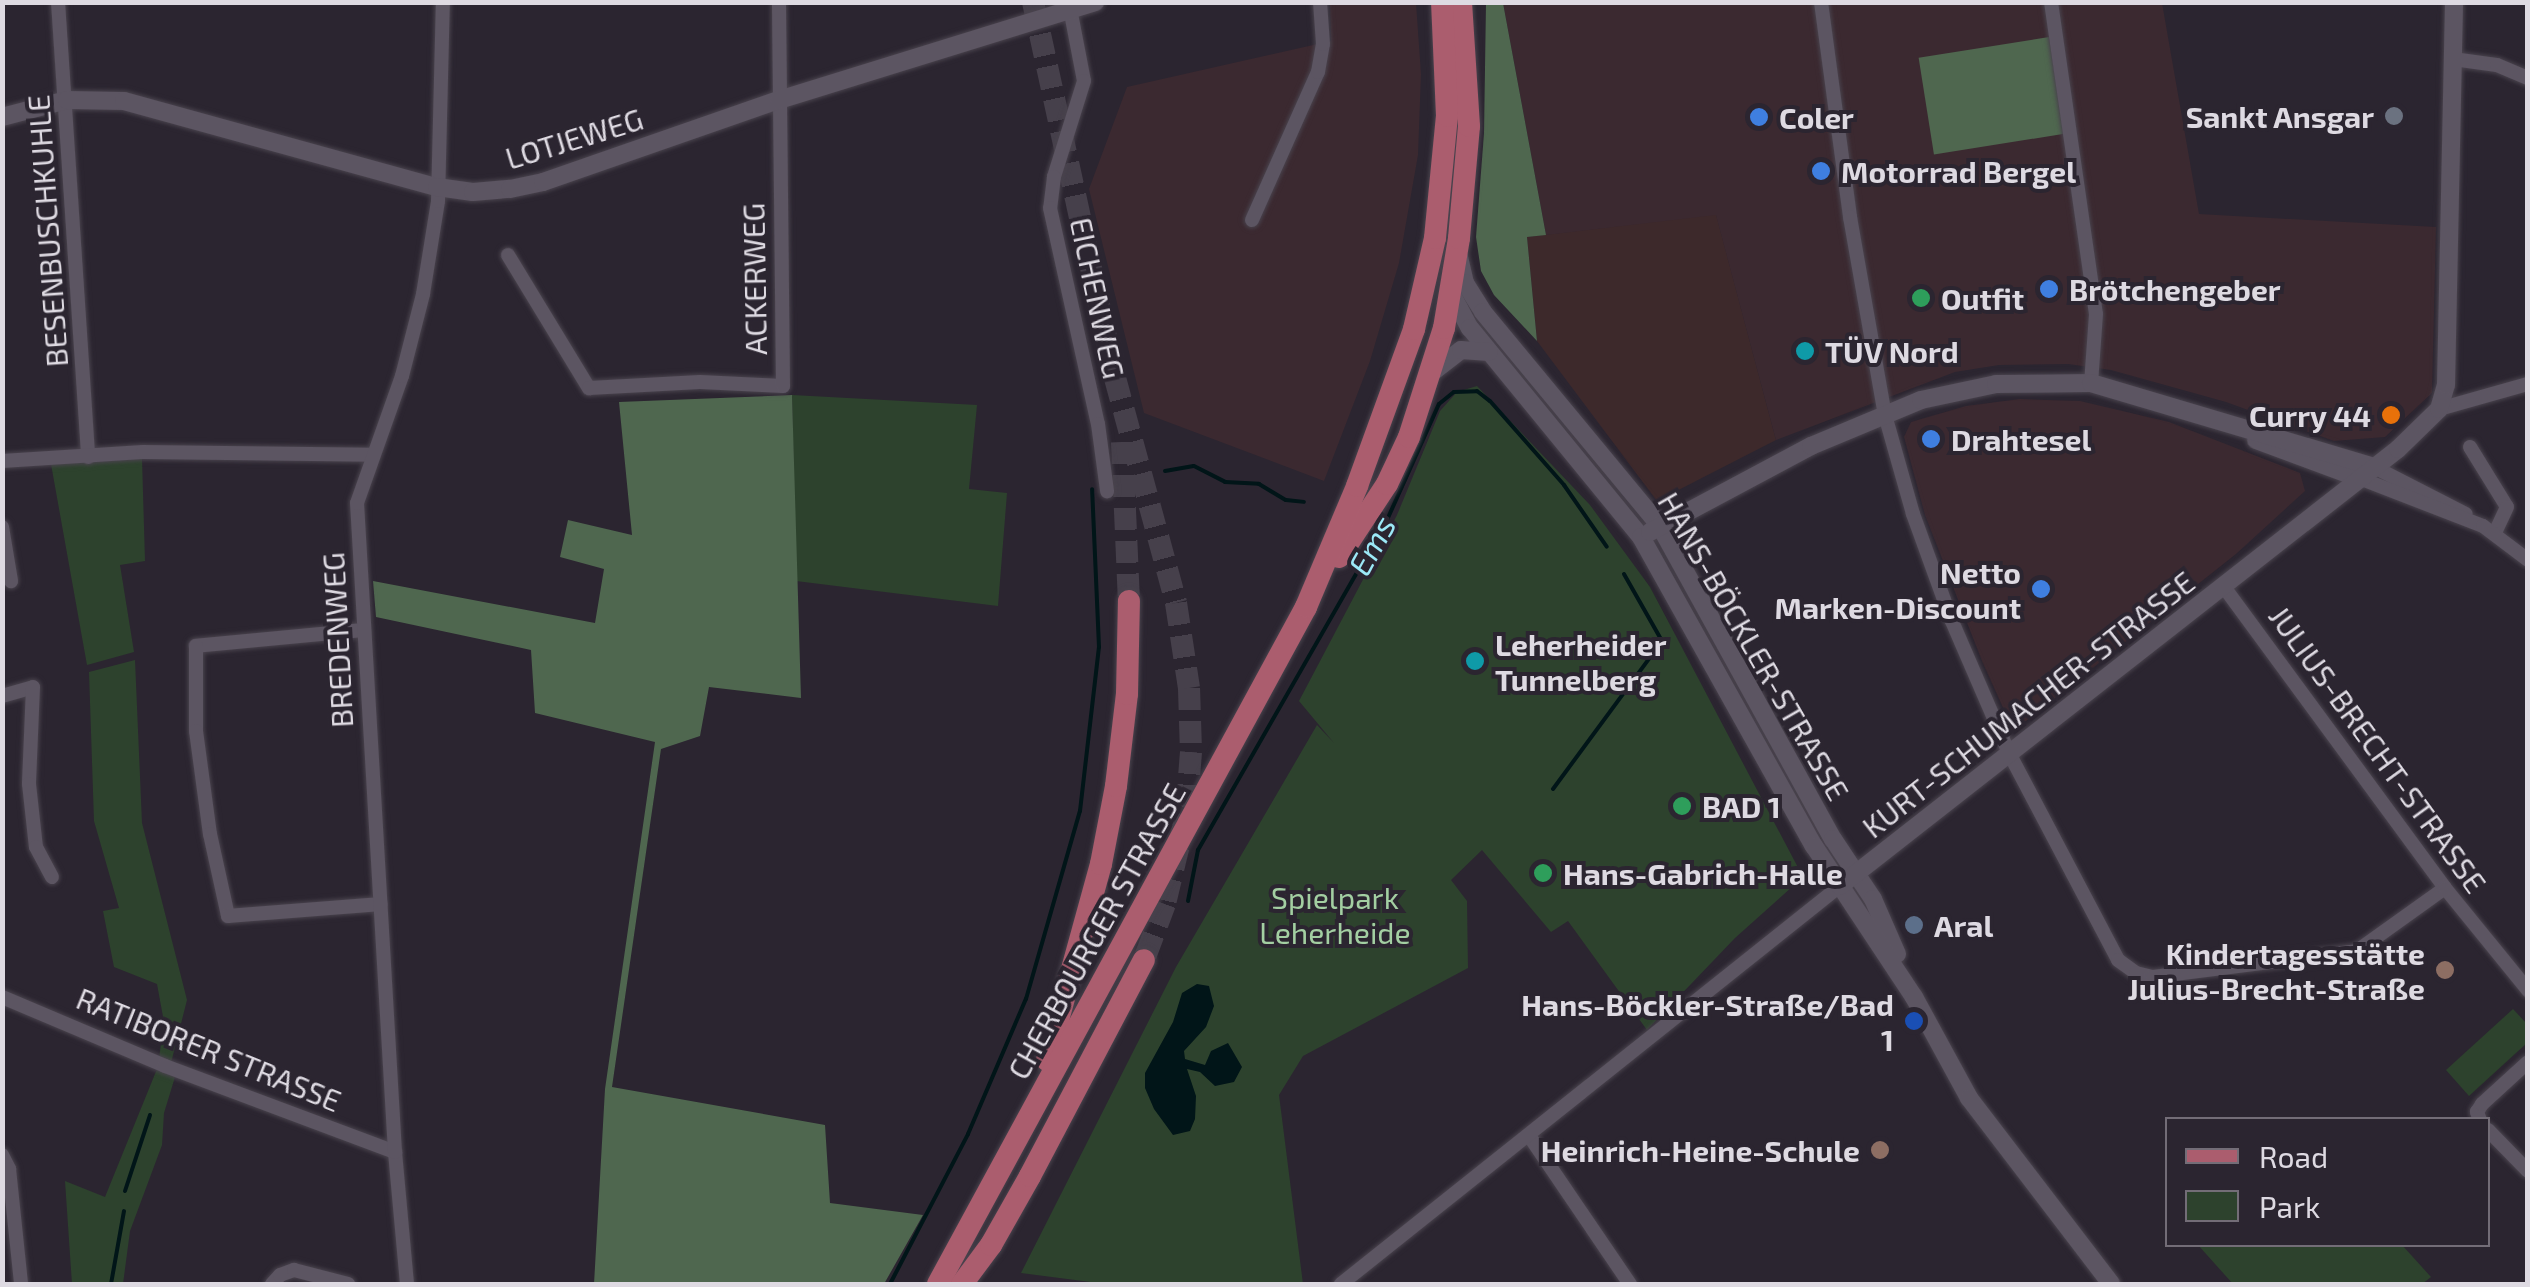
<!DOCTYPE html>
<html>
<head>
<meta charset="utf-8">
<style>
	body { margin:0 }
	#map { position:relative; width:2530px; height:1287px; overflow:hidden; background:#2b2530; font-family:"Exo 2",sans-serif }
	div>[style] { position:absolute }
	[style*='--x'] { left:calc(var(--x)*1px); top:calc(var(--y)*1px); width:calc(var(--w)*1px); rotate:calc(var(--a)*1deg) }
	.commercial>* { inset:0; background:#3d292b }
	.industrial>* { inset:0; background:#3b2930 }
	.green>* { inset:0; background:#2d422d }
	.forest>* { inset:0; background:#4f674f; transform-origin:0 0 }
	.water>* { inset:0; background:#011518 }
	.stream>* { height:4px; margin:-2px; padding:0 2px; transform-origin:2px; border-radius:2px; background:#011518 }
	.primary-tunnel>* { height:22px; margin-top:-11px; transform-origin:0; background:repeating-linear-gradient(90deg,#46404b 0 22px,transparent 0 33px) }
	.roads { filter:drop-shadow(0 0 2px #49434d) drop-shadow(0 0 2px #49434d) }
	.minor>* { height:14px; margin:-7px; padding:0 7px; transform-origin:7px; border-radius:7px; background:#5c5562 }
	.tertiary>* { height:18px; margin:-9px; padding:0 9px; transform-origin:9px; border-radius:9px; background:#5c5562 }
	.primary>* { height:22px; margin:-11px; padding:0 11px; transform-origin:11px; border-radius:11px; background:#ab5d6e }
	.dots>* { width:28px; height:28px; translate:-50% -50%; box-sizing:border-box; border:5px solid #2b2530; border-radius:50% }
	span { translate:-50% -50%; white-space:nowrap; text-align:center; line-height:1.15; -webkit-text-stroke:8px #2b2530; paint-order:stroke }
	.poi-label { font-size:30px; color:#dedae2; font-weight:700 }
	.right { translate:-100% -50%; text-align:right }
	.left { translate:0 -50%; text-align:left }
	.street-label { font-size:30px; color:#dedae2 }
	.park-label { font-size:30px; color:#a3cfa2 }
	.water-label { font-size:32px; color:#9ce9f7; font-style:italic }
	.frame { position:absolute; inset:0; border:5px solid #dedae2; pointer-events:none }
	.legend { position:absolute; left:2165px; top:1117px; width:325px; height:130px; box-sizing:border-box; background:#2b2530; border:2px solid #736d77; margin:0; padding:12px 18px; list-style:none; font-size:30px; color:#dedae2 }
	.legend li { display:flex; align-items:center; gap:20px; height:50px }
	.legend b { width:50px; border:2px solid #736d77 }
</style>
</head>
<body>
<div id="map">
	<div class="commercial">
		<div style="clip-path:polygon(1716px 214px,1776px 440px,1657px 501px,1537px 341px,1527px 237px)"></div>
	</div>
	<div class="industrial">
		<div style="clip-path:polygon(1330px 3px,1416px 3px,1421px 74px,1418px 155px,1399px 263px,1370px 361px,1324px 481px,1144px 413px,1089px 189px,1127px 87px,1331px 41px)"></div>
		<div style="clip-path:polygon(1503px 3px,2162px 3px,2199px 214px,2436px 227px,2432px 393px,2385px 437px,2334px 441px,2226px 402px,2111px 370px,2068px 364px,1999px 365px,1955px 372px,1776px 440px,1716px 215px,1546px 235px)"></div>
		<div style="clip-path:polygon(2020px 399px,2080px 401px,2169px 422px,2300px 473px,2305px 491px,2236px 554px,2026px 721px,2009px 721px,1982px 661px,1925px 515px,1904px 437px,1911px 422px,1966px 406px)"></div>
	</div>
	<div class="green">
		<div style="clip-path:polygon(1477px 386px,1590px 505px,1650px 587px,1803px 877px,1735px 938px,1647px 1030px,1568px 921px,1551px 932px,1482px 850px,1451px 880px,1467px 901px,1468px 968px,1303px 1056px,1279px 1095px,1303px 1284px,1106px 1284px,1021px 1273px,1176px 967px,1317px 725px,1334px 743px,1299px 701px,1397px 515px,1440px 411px,1457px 392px)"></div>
		<div style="clip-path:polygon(792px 395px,977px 405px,969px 489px,1007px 493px,998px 606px,796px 581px)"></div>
		<div style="clip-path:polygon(142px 458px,145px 561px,120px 565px,134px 652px,87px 665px,51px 464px)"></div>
		<div style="clip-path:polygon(135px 660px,142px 823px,187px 1000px,171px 1063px,159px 1058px,164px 1022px,157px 984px,114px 967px,103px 911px,119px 908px,94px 821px,89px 672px)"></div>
		<div style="clip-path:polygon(2513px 1009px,2527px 1024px,2527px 1043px,2469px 1096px,2446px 1070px)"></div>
		<div style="clip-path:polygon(157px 1069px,175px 1077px,164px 1113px,162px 1145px,130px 1231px,123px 1284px,72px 1284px,65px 1181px,105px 1197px)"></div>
		<div style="clip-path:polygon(2198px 1245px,2402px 1245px,2431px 1277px,2422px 1284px,2233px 1284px)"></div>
	</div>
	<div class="forest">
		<div style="clip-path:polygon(1486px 3px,1503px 3px,1546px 235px,1527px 237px,1537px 341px,1494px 295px,1481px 271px,1476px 237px,1484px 133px)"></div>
		<div style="left:2049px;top:37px;width:98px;height:132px;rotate:81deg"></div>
		<div style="clip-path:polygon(792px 395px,801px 698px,709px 687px,700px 736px,661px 749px,612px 1087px,825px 1125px,830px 1203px,923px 1215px,884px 1284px,594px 1284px,605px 1089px,655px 742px,535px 713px,531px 650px,376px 617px,373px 581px,595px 623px,604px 569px,560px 557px,568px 520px,632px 535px,619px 402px)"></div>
	</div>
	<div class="water">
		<div style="clip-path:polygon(1197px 984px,1209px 986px,1214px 1006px,1206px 1027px,1184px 1051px,1185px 1059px,1205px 1065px,1211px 1051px,1228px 1043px,1242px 1067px,1234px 1082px,1215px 1086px,1200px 1072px,1187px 1069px,1196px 1096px,1195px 1119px,1190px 1131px,1173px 1135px,1154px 1109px,1145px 1088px,1145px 1073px,1173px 1022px,1182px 993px)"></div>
	</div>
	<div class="stream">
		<div style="--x:1165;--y:471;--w:29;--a:-10"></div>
		<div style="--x:1194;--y:466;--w:35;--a:27"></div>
		<div style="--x:1225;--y:482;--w:34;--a:3"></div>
		<div style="--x:1259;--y:484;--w:31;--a:31"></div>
		<div style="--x:1286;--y:500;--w:18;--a:6"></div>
		<div style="--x:1553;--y:789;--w:184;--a:-53.6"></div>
		<div style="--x:1662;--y:641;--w:77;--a:-119.6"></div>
		<div style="--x:1188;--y:901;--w:52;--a:-78.9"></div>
		<div style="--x:1198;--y:850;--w:380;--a:-60.2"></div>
		<div style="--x:1387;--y:520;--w:127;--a:-65.9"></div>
		<div style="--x:1439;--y:404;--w:19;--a:-39"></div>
		<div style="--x:1454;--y:392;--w:23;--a:-2"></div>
		<div style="--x:1477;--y:391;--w:16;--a:38"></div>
		<div style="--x:1490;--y:401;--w:112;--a:48.6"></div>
		<div style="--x:1564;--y:485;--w:75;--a:55.3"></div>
		<div style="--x:125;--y:1191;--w:80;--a:-71.8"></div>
		<div style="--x:111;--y:1284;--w:74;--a:-79.9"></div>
		<div style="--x:890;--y:1284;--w:169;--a:-62.5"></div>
		<div style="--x:968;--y:1134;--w:147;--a:-66.8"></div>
		<div style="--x:1026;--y:999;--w:196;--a:-74"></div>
		<div style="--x:1080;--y:811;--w:165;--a:-83.4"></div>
		<div style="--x:1099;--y:647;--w:158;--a:-92.5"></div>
	</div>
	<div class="primary-tunnel">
		<div style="--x:1033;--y:2;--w:385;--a:77.7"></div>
		<div style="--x:1115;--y:378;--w:233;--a:74.8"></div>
		<div style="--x:1176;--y:603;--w:86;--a:81.3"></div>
		<div style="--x:1189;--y:688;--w:64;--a:88.2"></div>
		<div style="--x:1191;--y:752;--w:63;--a:94.5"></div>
		<div style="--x:1186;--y:815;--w:91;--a:103.3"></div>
		<div style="--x:1165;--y:904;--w:60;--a:110.6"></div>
		<div style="--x:1122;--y:442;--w:159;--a:87.5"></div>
	</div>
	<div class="roads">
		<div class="minor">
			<div style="--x:58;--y:2;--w:456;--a:86.2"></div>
			<div style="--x:1821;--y:2;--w:217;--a:82.3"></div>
			<div style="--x:1850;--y:217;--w:201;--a:80"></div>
			<div style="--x:1885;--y:415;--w:103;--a:74.2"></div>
			<div style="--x:1913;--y:514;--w:112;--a:70.1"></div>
			<div style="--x:1951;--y:619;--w:146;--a:66.6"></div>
			<div style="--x:2009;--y:753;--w:234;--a:62.2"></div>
			<div style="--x:2118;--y:960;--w:22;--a:36"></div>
			<div style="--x:2136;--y:973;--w:16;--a:14"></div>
			<div style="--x:2152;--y:977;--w:207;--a:-7.2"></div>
			<div style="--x:2357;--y:951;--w:108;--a:-35.6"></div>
			<div style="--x:2051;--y:2;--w:315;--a:81.8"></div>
			<div style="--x:2096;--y:314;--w:69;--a:94.1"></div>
			<div style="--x:1069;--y:3;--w:79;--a:79.1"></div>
			<div style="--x:1084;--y:81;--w:101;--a:107.4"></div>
			<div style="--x:1054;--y:177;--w:31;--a:97"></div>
			<div style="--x:1050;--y:208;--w:221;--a:77.5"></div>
			<div style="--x:1098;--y:424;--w:68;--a:82.3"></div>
			<div style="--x:2453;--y:59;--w:44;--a:7.8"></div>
			<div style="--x:2497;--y:65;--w:34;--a:23"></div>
			<div style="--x:1252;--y:220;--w:162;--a:-66"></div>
			<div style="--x:1318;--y:72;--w:28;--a:-80"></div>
			<div style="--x:1323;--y:44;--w:42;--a:-94.1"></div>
			<div style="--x:508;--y:255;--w:156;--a:58.7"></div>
			<div style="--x:589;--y:388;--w:111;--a:-3.1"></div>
			<div style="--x:700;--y:382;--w:83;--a:2.8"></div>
			<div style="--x:783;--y:386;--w:384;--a:-90.6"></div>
			<div style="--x:2439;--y:409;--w:92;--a:-15.7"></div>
			<div style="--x:2470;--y:447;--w:70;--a:58.3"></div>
			<div style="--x:2507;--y:507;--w:29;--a:115"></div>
			<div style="--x:2;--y:461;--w:141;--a:-3.7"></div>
			<div style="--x:143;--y:452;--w:230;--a:0.7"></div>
			<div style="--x:2374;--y:467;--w:103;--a:27.1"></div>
			<div style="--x:2359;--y:478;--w:133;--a:21.2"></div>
			<div style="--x:2483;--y:526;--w:56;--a:37.1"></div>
			<div style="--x:2;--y:527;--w:55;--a:80.5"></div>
			<div style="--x:2224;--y:587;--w:373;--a:53.7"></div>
			<div style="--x:2445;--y:888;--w:132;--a:50.9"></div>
			<div style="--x:364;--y:630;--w:169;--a:174.6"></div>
			<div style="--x:196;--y:646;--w:85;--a:90"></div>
			<div style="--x:196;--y:731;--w:104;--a:82.3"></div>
			<div style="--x:210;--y:834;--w:84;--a:77.6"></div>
			<div style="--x:228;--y:916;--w:153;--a:-4.5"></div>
			<div style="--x:2;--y:696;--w:32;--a:-16"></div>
			<div style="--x:33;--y:687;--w:97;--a:92.4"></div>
			<div style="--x:29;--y:784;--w:63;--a:83.7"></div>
			<div style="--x:36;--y:847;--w:34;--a:62"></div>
			<div style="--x:2;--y:997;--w:177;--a:22.9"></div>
			<div style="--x:165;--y:1066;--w:246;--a:20.5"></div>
			<div style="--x:2480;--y:1120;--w:9;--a:-111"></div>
			<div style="--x:2477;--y:1112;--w:9;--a:-58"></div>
			<div style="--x:2482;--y:1104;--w:62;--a:-42.4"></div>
			<div style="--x:2488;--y:1130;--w:57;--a:45.7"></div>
			<div style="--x:1530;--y:1137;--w:178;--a:55.8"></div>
			<div style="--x:2;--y:1155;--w:16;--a:63"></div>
			<div style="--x:9;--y:1169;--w:116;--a:84"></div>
			<div style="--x:272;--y:1284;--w:12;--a:-48"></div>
			<div style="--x:280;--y:1275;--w:15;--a:-20"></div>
			<div style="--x:294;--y:1270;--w:56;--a:14.5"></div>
			<div style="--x:407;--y:1284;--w:133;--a:-95.2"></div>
			<div style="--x:395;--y:1152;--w:650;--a:-93.35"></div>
			<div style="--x:357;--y:503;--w:135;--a:-70.5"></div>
			<div style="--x:402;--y:376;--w:85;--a:-75.6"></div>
			<div style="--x:423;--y:294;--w:94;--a:-80.8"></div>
			<div style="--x:438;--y:201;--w:199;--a:-88.6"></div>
			<div style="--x:1341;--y:1284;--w:638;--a:-38.58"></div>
		</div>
		<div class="tertiary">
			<div style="--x:2;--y:117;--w:67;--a:-14.7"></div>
			<div style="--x:67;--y:100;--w:57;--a:1"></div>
			<div style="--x:124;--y:101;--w:325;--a:15.4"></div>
			<div style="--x:437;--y:187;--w:36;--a:8"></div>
			<div style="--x:473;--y:192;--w:37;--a:-5"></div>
			<div style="--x:510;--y:189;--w:34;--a:-12"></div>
			<div style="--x:543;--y:182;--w:250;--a:-19.2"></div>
			<div style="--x:779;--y:100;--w:331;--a:-17.2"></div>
			<div style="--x:1459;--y:257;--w:27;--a:77"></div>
			<div style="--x:1465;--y:283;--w:34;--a:58"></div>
			<div style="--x:1483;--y:312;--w:278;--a:50.4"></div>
			<div style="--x:1660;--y:526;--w:358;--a:61.1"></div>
			<div style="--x:1833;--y:839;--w:72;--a:56.3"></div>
			<div style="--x:1873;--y:899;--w:60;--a:66.4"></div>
			<div style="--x:1451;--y:293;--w:40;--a:62"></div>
			<div style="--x:1470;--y:328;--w:270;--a:50.7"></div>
			<div style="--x:1641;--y:537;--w:354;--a:60.8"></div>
			<div style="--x:1814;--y:846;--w:181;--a:56.5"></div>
			<div style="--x:1914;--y:997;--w:115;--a:61.4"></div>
			<div style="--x:1969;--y:1098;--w:234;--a:52.6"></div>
			<div style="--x:1434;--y:371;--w:34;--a:-38"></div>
			<div style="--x:1461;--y:350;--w:28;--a:4"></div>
			<div style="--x:2256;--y:440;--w:110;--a:20.3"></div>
			<div style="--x:1650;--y:532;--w:183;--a:-28.1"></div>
			<div style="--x:1811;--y:446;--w:119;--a:-22.7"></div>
			<div style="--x:1921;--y:400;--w:77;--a:-12"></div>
			<div style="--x:1996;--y:384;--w:95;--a:-0.6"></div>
			<div style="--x:2091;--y:383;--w:295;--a:16.5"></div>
			<div style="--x:1840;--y:886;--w:709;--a:-38.07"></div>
			<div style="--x:2398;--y:449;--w:57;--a:-44.3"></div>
			<div style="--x:2439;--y:409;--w:25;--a:-74"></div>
			<div style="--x:2446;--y:385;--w:383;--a:-88.8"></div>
		</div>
		<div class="primary">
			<div style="--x:1339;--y:557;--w:87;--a:-56.7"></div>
			<div style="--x:1387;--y:484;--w:52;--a:-64.9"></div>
			<div style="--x:1409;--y:437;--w:114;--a:-72.2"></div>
			<div style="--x:1444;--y:328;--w:91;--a:-80.5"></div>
			<div style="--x:1459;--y:238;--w:112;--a:-84.9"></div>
			<div style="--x:1469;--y:126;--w:124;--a:-93.7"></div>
			<div style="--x:1047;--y:1060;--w:203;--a:-74.6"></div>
			<div style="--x:1101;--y:864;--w:79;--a:-79.1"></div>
			<div style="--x:1116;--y:786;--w:93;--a:-83.2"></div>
			<div style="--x:1127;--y:694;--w:93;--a:-88.8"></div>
			<div style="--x:938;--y:1284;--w:771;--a:-61.47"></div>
			<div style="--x:1306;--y:607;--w:131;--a:-67.1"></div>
			<div style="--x:1357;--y:486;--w:167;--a:-70"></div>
			<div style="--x:1414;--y:329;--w:93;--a:-77"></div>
			<div style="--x:1435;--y:238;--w:123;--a:-84.4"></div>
			<div style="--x:1447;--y:116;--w:114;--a:-92.5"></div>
			<div style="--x:962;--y:1284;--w:49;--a:-53.4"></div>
			<div style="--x:991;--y:1245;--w:79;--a:-60.5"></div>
			<div style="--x:1030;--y:1176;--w:244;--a:-62.2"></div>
		</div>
	</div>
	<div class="dots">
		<div style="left:2394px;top:116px;background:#6b7280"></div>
		<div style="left:1759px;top:117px;background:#3f7fe0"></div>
		<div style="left:1821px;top:171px;background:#3f7fe0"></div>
		<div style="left:2049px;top:289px;background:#3f7fe0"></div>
		<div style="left:1921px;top:298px;background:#2e9e5b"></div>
		<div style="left:1805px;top:351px;background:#0f9aa8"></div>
		<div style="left:2391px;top:415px;background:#e8710a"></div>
		<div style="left:1931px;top:439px;background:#3f7fe0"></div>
		<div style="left:2041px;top:589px;background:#3f7fe0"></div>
		<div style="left:1475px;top:661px;background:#0f9aa8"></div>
		<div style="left:1682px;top:806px;background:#2e9e5b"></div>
		<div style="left:1543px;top:873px;background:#2e9e5b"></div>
		<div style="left:1914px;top:925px;background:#5c6f8a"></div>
		<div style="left:2445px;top:970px;background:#8d6e63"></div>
		<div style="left:1914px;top:1021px;background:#1a4fb4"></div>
		<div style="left:1880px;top:1150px;background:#8d6e63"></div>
	</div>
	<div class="poi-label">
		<span class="right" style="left:2374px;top:116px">Sankt Ansgar</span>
		<span class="left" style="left:1779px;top:117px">Coler</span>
		<span class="left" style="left:1841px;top:171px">Motorrad Bergel</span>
		<span class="left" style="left:2069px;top:289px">Brötchengeber</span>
		<span class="left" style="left:1941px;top:298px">Outfit</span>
		<span class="left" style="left:1825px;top:351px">TÜV Nord</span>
		<span class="right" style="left:2371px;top:415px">Curry 44</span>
		<span class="left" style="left:1951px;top:439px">Drahtesel</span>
		<span class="right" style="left:2021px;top:589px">Netto<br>Marken-Discount</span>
		<span class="left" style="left:1495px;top:661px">Leherheider<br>Tunnelberg</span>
		<span class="left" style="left:1702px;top:806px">BAD 1</span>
		<span class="left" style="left:1563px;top:873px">Hans-Gabrich-Halle</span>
		<span class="left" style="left:1934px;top:925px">Aral</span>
		<span class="right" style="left:2425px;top:970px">Kindertagesstätte<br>Julius-Brecht-Straße</span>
		<span class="right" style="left:1894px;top:1021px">Hans-Böckler-Straße/Bad<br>1</span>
		<span class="right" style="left:1860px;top:1150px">Heinrich-Heine-Schule</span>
	</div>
	<div class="street-label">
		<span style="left:574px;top:138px;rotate:-17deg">LOTJEWEG</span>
		<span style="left:47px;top:231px;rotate:-94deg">BESENBUSCHKUHLE</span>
		<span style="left:754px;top:279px;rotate:-91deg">ACKERWEG</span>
		<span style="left:1098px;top:298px;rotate:78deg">EICHENWEG</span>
		<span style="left:337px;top:640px;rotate:-93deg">BREDENWEG</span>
		<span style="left:1754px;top:646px;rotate:60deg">HANS-BÖCKLER-STRASSE</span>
		<span style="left:2028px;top:704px;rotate:-38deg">KURT-SCHUMACHER-STRASSE</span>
		<span style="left:2378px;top:749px;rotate:54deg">JULIUS-BRECHT-STRASSE</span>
		<span style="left:1096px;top:931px;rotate:-61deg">CHERBOURGER STRASSE</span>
		<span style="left:209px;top:1049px;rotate:22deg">RATIBORER STRASSE</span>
	</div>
	<div class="park-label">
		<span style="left:1335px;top:914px">Spielpark<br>Leherheide</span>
	</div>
	<div class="water-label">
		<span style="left:1371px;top:545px;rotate:-61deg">Ems</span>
	</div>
	<div class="frame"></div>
	<ul class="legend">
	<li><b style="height:12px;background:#ab5d6e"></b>Road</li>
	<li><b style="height:28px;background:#2d422d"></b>Park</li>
	</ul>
</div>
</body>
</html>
